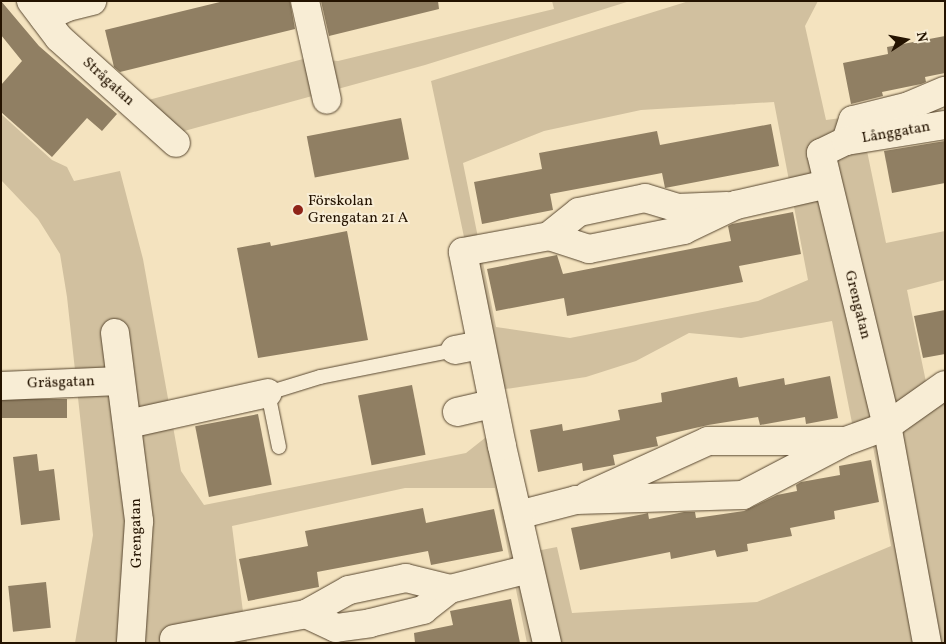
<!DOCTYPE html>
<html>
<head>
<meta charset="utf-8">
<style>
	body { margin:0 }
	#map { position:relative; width:946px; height:644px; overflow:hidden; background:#f4e3bf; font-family:Vollkorn,serif }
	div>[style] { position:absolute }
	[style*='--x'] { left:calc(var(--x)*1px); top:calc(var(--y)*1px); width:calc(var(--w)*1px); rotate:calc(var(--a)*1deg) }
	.green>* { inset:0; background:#d1c09f }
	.building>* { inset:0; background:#907f63; transform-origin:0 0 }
	.roads { filter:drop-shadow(0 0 1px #584730) drop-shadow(0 0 1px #584730) }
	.service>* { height:14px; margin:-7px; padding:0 7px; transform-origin:7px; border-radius:7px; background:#f8edd5 }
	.minor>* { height:28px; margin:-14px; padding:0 14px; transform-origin:14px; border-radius:14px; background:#f8edd5 }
	.dots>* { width:14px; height:14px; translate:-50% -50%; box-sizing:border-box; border:2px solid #f8edd5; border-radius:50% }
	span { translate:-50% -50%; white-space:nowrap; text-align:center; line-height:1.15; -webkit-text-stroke:4px #f8edd5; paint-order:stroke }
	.street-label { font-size:15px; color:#241300 }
	.poi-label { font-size:15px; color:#241300 }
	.left { translate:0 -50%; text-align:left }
	.frame { position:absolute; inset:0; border:2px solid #241300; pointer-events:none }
	.north { position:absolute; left:881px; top:15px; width:50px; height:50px; -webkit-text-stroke:4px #f8edd5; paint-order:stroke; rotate:79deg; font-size:14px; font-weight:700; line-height:20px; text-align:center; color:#241300 }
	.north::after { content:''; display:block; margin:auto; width:18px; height:22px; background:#241300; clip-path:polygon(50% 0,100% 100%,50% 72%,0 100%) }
</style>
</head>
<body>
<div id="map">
	<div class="green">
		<div style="clip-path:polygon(552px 1px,630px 1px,425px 65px,177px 133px,137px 103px,307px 58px,338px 61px,554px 9px)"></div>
		<div style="clip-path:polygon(evenodd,689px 1px,818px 1px,805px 26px,826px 120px,841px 118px,866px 146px,886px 243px,945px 231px,945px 280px,907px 290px,926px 382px,945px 387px,945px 643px,527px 643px,495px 488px,405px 488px,232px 526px,247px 643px,75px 643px,93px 535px,67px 297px,60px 254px,38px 219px,1px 180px,1px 114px,52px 160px,67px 167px,74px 181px,120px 171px,143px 259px,181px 471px,204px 505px,466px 453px,490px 434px,496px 388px,431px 81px,689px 1px,774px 102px,808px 280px,758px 301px,570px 338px,496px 327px,463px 163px,544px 131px,641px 110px,774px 102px,689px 1px,832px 321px,852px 423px,872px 441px,891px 546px,757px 602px,572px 613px,557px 547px,536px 551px,499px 390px,586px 377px,636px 361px,689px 333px,741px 338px,832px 321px)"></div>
	</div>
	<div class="building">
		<div style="clip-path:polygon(1px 1px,39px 46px,117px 114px,102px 131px,87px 118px,52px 157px,1px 112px,1px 85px,22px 61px,1px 35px)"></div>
		<div style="clip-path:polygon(224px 1px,290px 1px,295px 29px,120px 72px,114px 67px,105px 30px)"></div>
		<div style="clip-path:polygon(321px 1px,438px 1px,439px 9px,329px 36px)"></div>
		<div style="clip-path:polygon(945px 36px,945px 73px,925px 77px,926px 82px,921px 84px,882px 92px,883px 96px,851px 104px,843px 63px,888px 54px,887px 47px)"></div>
		<div style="left:401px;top:118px;width:42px;height:96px;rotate:79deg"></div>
		<div style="clip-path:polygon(771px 124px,779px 166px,665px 188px,662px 173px,550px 194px,553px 210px,482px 224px,474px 182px,542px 169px,539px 153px,657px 131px,660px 145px)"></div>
		<div style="clip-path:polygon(945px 141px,945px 183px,892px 193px,884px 151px)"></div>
		<div style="clip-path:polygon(793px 212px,801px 254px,739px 266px,743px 282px,567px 316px,564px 298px,496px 311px,487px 269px,557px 255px,563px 274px,731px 241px,728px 226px,732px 224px)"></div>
		<div style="clip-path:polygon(347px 231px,368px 340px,258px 358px,237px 248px,270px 242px,271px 246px)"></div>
		<div style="clip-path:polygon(945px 310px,945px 354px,923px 358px,914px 316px)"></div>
		<div style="clip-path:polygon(830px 376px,838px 418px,806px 424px,805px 417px,760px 425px,758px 417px,708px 425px,656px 437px,658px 446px,613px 455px,615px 465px,583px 471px,582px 463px,538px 472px,530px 430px,562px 424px,563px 431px,620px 420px,618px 410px,662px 402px,661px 393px,737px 377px,739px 387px,784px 378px,785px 385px)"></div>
		<div style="left:412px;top:385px;width:71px;height:55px;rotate:79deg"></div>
		<div style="left:67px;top:399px;width:19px;height:66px;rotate:90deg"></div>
		<div style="left:258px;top:414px;width:72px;height:64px;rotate:79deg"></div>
		<div style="clip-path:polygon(37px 454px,39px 471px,54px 469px,60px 520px,21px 525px,13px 457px)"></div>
		<div style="clip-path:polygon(871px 460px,879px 502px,834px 511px,835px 519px,790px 528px,792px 536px,747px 544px,748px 551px,717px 557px,715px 550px,671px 559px,670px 552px,580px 570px,571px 528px,644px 514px,648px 513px,649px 519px,684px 512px,695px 512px,696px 518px,744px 511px,777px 495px,797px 491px,796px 485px,801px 482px,840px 475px,839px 466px)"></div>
		<div style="clip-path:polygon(423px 508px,426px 523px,494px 509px,503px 551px,431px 565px,428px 551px,317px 572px,319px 587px,248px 601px,239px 559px,308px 546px,305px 531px)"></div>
		<div style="left:46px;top:582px;width:46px;height:38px;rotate:84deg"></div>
		<div style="clip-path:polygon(511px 599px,520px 643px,415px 643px,414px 633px,453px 625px,450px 611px)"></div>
	</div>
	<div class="roads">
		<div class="service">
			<div style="--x:279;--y:447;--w:55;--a:-101.5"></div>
			<div style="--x:268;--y:393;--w:54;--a:-17.1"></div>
			<div style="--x:320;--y:377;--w:138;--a:-11.3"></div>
		</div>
		<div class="minor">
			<div style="--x:31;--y:1;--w:46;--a:52.9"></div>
			<div style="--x:59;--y:38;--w:157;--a:41.9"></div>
			<div style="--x:305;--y:1;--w:101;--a:77.5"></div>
			<div style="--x:44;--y:18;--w:26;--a:-25"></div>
			<div style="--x:68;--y:7;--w:25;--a:-14"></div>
			<div style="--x:846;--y:141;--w:22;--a:-72"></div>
			<div style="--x:853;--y:120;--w:58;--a:-14"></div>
			<div style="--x:909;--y:106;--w:39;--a:-23"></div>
			<div style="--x:549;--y:236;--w:38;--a:-39"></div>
			<div style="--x:579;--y:212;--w:67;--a:-12"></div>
			<div style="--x:645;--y:198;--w:34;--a:17"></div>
			<div style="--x:677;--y:208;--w:50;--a:-2.3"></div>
			<div style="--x:115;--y:333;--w:190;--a:82.7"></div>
			<div style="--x:139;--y:521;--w:122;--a:93.8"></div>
			<div style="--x:455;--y:350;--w:26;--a:-11"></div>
			<div style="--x:1;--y:386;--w:119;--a:-2.4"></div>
			<div style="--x:457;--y:412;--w:37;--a:-13"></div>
			<div style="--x:128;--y:424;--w:143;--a:-12.5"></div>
			<div style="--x:587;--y:496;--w:133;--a:-24.4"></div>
			<div style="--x:708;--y:441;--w:134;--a:0"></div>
			<div style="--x:518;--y:515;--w:60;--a:-14.5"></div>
			<div style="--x:576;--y:500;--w:167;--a:-1.7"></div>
			<div style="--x:743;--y:495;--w:116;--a:-27.7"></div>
			<div style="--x:846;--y:441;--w:44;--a:-20.1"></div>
			<div style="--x:887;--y:426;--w:71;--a:-35.3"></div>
			<div style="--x:306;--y:614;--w:33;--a:25"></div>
			<div style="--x:336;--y:628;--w:34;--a:-8"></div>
			<div style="--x:370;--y:623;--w:55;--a:-13.8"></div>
			<div style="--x:423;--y:610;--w:34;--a:-38"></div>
			<div style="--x:174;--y:639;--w:134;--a:-10.7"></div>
			<div style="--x:306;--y:614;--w:49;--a:-29.2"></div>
			<div style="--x:349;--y:590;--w:58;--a:-11.9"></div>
			<div style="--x:406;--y:578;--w:45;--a:14"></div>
			<div style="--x:450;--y:589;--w:81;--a:-14.2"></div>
			<div style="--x:547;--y:643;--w:202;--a:-102.9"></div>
			<div style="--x:502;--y:446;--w:198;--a:-101.4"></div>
			<div style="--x:463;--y:252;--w:87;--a:-10.5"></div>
			<div style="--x:549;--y:236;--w:42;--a:18"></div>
			<div style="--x:589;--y:249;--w:97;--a:-11.3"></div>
			<div style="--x:684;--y:230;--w:58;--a:-25.7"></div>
			<div style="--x:736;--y:205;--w:94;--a:-12.9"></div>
			<div style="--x:927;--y:643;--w:221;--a:-100.4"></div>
			<div style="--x:887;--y:426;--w:281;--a:-103.6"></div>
			<div style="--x:821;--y:153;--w:28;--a:-26"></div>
			<div style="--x:846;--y:141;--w:100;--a:-9.2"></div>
		</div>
	</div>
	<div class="dots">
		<div style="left:298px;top:210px;background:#8f2418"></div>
	</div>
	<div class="street-label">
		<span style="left:108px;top:82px;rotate:42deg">Strågatan</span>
		<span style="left:896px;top:133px;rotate:-10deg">Långgatan</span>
		<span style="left:857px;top:305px;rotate:76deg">Grengatan</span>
		<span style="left:61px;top:383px;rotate:-2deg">Gräsgatan</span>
		<span style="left:137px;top:533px;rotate:-91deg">Grengatan</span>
	</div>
	<div class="poi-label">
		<span class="left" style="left:308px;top:210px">Förskolan<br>Grengatan 21 A</span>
	</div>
	<div class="frame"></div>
	<div class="north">N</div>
</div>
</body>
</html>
